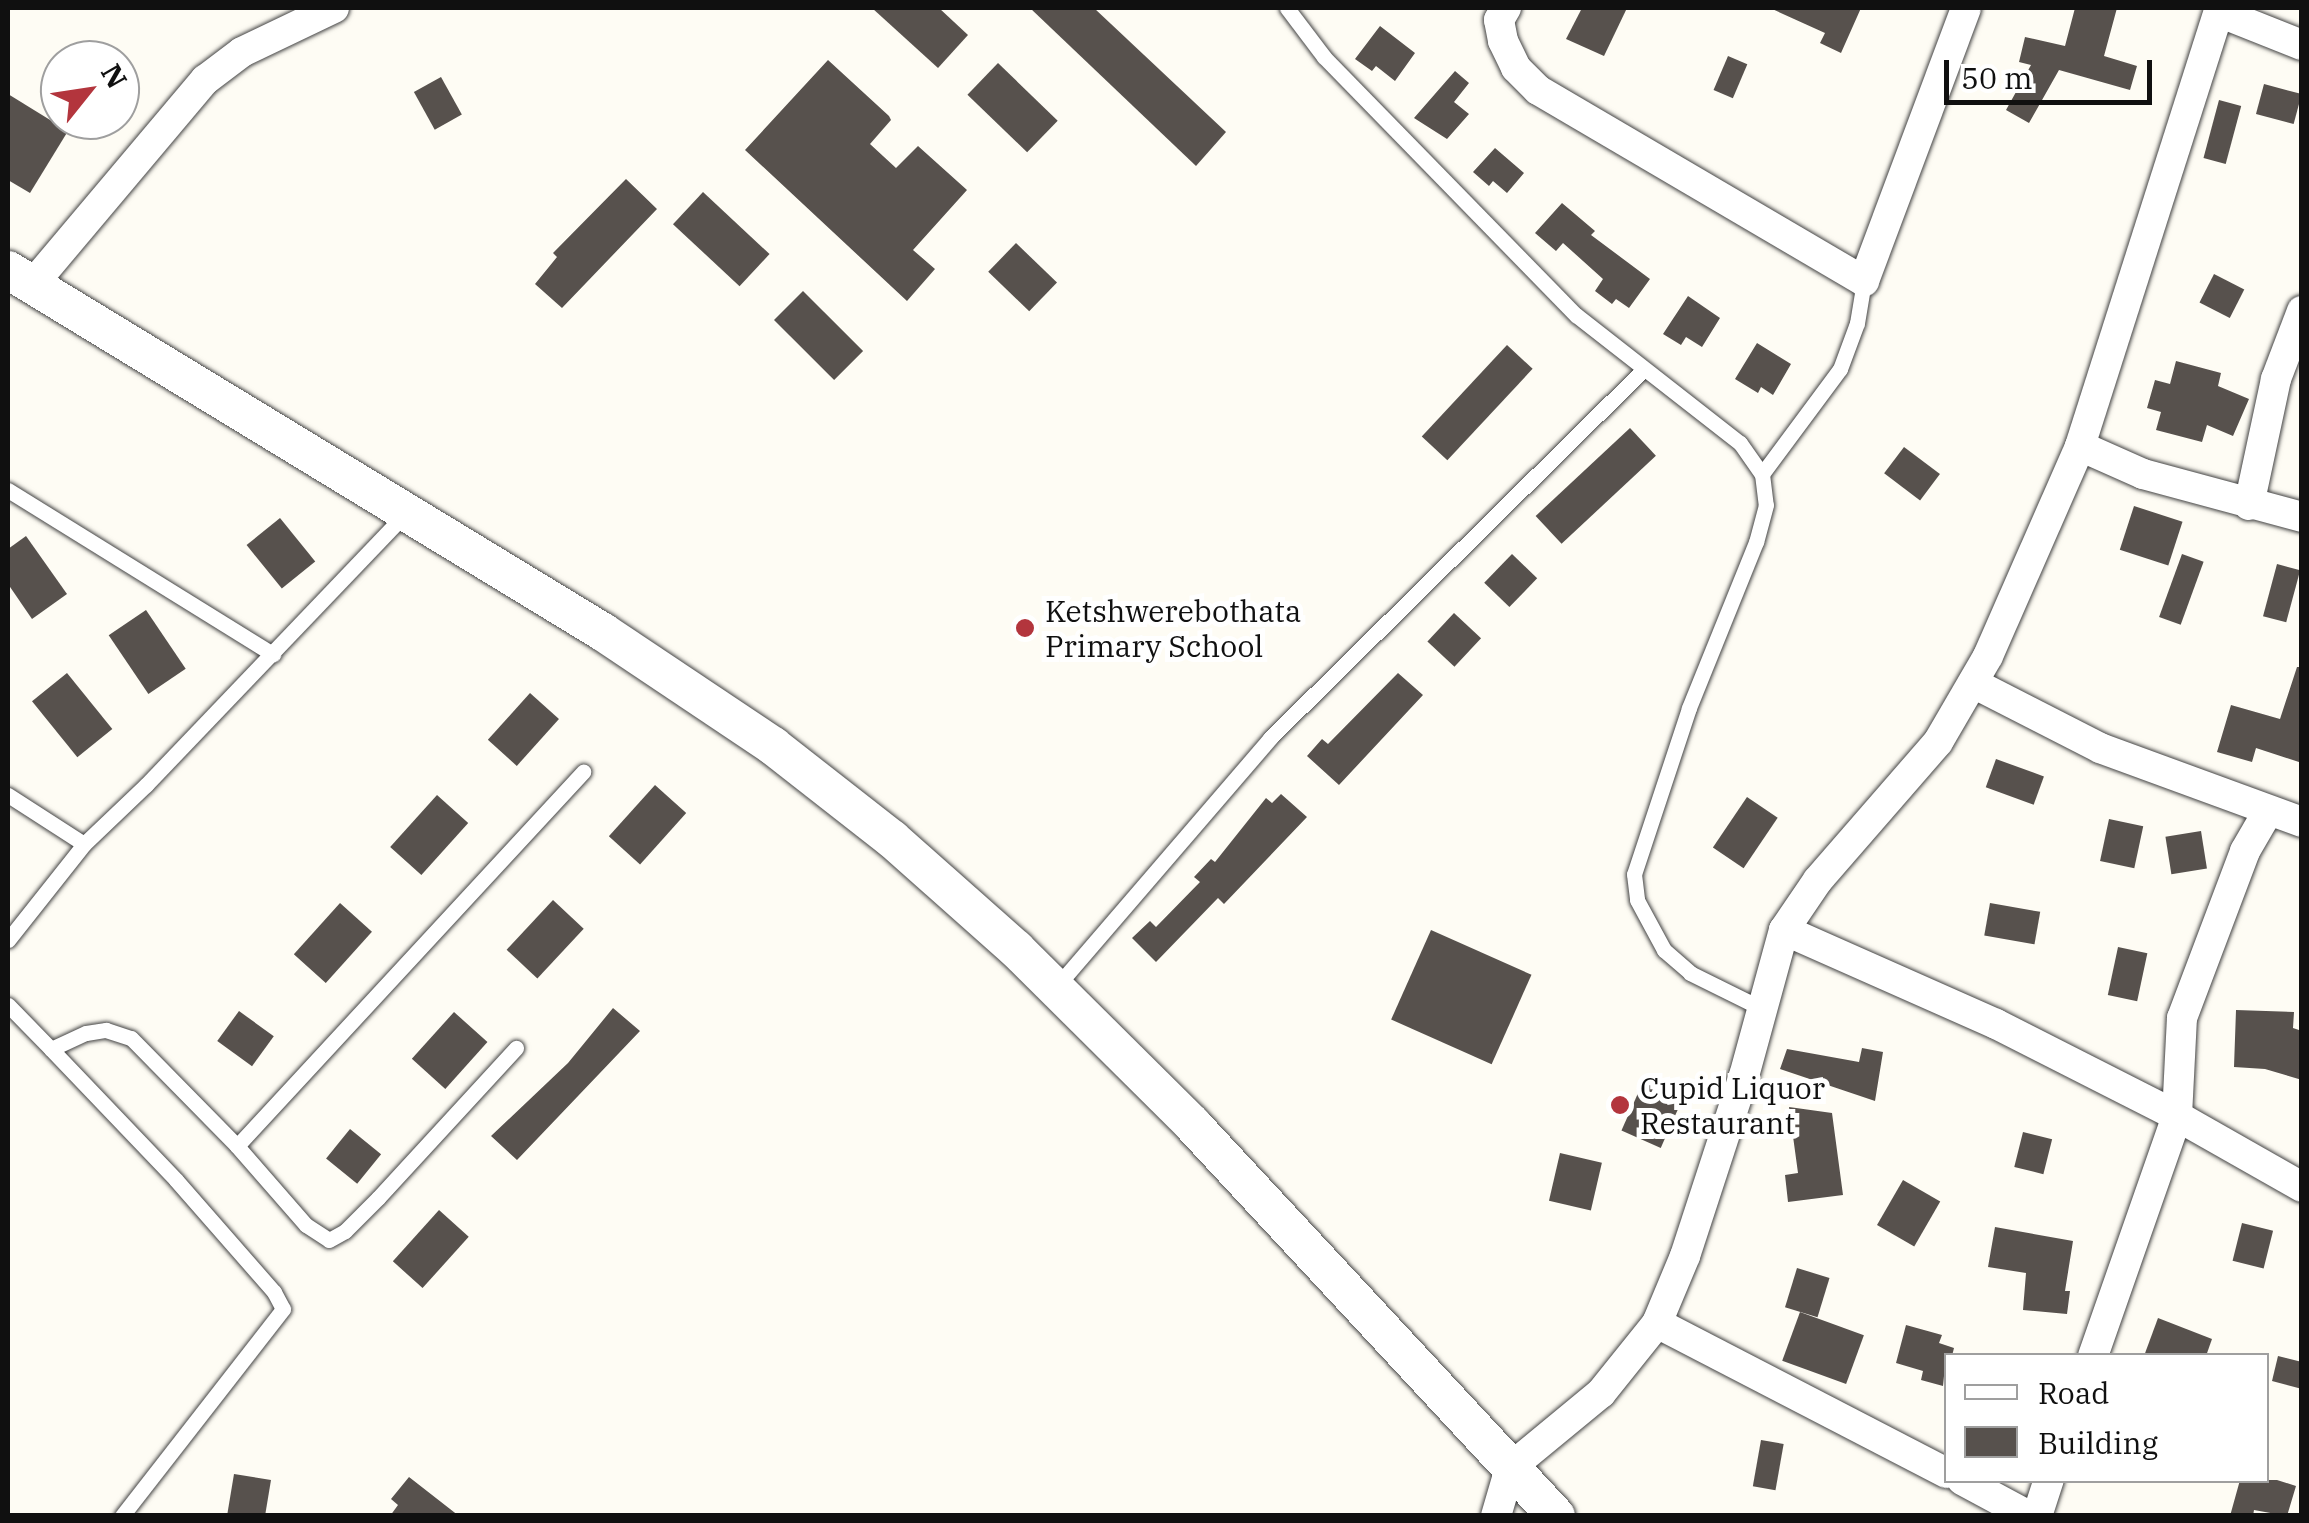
<!DOCTYPE html>
<html>
<head>
<meta charset="utf-8">
<style>
	body { margin:0 }
	#map { position:relative; width:2309px; height:1523px; overflow:hidden; background:#fefcf4; font-family:"IBM Plex Serif",serif }
	div>[style] { position:absolute }
	[style*='--x'] { left:calc(var(--x)*1px); top:calc(var(--y)*1px); width:calc(var(--w)*1px); rotate:calc(var(--a)*1deg) }
	.building>* { inset:0; background:#57514d; transform-origin:0 0 }
	.roads { filter:drop-shadow(0 0 2px #434343) drop-shadow(0 0 2px #434343) }
	.service>* { height:15px; margin:-7.5px; padding:0 7.5px; transform-origin:7.5px; border-radius:7.5px; background:#fff }
	.minor>* { height:30px; margin:-15px; padding:0 15px; transform-origin:15px; border-radius:15px; background:#fff }
	.tertiary>* { height:38px; margin:-19px; padding:0 19px; transform-origin:19px; border-radius:19px; background:#fff }
	.dots>* { width:28px; height:28px; translate:-50% -50%; box-sizing:border-box; border:5px solid #fff; border-radius:50% }
	span { translate:-50% -50%; white-space:nowrap; text-align:center; line-height:1.15; -webkit-text-stroke:10px #fff; paint-order:stroke }
	.poi-label { font-size:30px; color:#101010 }
	.left { translate:0 -50%; text-align:left }
	.frame { position:absolute; inset:0; border:10px solid #101010; pointer-events:none }
	.legend { position:absolute; left:1944px; top:1353px; width:325px; height:130px; box-sizing:border-box; background:#fff; border:2px solid #9f9f9f; margin:0; padding:12px 18px; list-style:none; font-size:30px; color:#101010 }
	.legend li { display:flex; align-items:center; gap:20px; height:50px }
	.legend b { width:50px; border:2px solid #9f9f9f }
	.north { position:absolute; left:40px; top:40px; width:100px; height:100px; box-sizing:border-box; background:#fff; border:2px solid #9f9f9f; border-radius:50%; rotate:60deg; font-size:28px; font-weight:700; line-height:40px; text-align:center; color:#101010 }
	.north::after { content:''; display:block; margin:auto; width:35px; height:45px; background:#b3353d; clip-path:polygon(50% 0,100% 100%,50% 72%,0 100%) }
	.scale { position:absolute; left:1944px; top:60px; width:208px; height:45px; box-sizing:border-box; border:5px solid #101010; border-top:0; padding-left:12px; font-size:30px; line-height:35px; white-space:nowrap; color:#101010; -webkit-text-stroke:8px #fff; paint-order:stroke }
</style>
</head>
<body>
<div id="map">
	<div class="building">
		<div style="clip-path:polygon(872px 8px,939px 8px,968px 35px,938px 68px)"></div>
		<div style="clip-path:polygon(1030px 8px,1094px 8px,1226px 132px,1196px 166px)"></div>
		<div style="clip-path:polygon(1582px 8px,1627px 8px,1604px 56px,1566px 39px)"></div>
		<div style="clip-path:polygon(1770px 8px,1861px 8px,1841px 53px,1820px 43px,1825px 33px)"></div>
		<div style="clip-path:polygon(2075px 8px,2117px 8px,2104px 56px,2137px 66px,2130px 90px,2059px 70px,2029px 123px,2006px 110px,2031px 65px,2019px 62px,2025px 37px,2065px 46px)"></div>
		<div style="clip-path:polygon(1380px 26px,1415px 53px,1395px 81px,1376px 66px,1372px 71px,1355px 59px)"></div>
		<div style="left:1728px;top:56px;width:21px;height:37px;rotate:23deg"></div>
		<div style="clip-path:polygon(828px 60px,889px 116px,891px 120px,870px 144px,896px 168px,918px 146px,967px 190px,913px 250px,935px 269px,907px 301px,745px 150px)"></div>
		<div style="left:998px;top:63px;width:83px;height:44px;rotate:44deg"></div>
		<div style="clip-path:polygon(1455px 71px,1469px 83px,1454px 102px,1469px 114px,1447px 139px,1414px 118px)"></div>
		<div style="left:441px;top:77px;width:43px;height:31px;rotate:61deg"></div>
		<div style="left:2264px;top:84px;width:39px;height:31px;rotate:15deg"></div>
		<div style="clip-path:polygon(8px 94px,68px 131px,30px 193px,8px 180px)"></div>
		<div style="left:2219px;top:100px;width:23px;height:60px;rotate:15deg"></div>
		<div style="clip-path:polygon(1495px 148px,1524px 173px,1507px 193px,1493px 181px,1489px 186px,1473px 172px)"></div>
		<div style="clip-path:polygon(626px 179px,657px 209px,562px 308px,535px 284px,557px 257px,553px 253px)"></div>
		<div style="left:703px;top:192px;width:91px;height:44px;rotate:43deg"></div>
		<div style="clip-path:polygon(1562px 203px,1595px 231px,1591px 235px,1650px 279px,1629px 308px,1616px 299px,1612px 304px,1595px 291px,1603px 279px,1563px 243px,1556px 251px,1535px 233px)"></div>
		<div style="left:1016px;top:243px;width:57px;height:40px;rotate:44deg"></div>
		<div style="left:2214px;top:274px;width:34px;height:32px;rotate:27deg"></div>
		<div style="left:803px;top:291px;width:85px;height:41px;rotate:45deg"></div>
		<div style="clip-path:polygon(1688px 296px,1720px 318px,1702px 347px,1686px 337px,1681px 345px,1663px 334px)"></div>
		<div style="clip-path:polygon(1757px 343px,1791px 364px,1773px 395px,1761px 387px,1758px 393px,1735px 379px)"></div>
		<div style="left:1507px;top:345px;width:35px;height:125px;rotate:43deg"></div>
		<div style="clip-path:polygon(2176px 361px,2221px 373px,2218px 386px,2249px 399px,2233px 436px,2207px 425px,2202px 442px,2156px 430px,2161px 412px,2147px 408px,2155px 380px,2170px 384px)"></div>
		<div style="left:1630px;top:428px;width:38px;height:129px;rotate:47deg"></div>
		<div style="left:1904px;top:447px;width:45px;height:33px;rotate:37deg"></div>
		<div style="left:2134px;top:506px;width:51px;height:46px;rotate:18deg"></div>
		<div style="left:280px;top:518px;width:56px;height:43px;rotate:51deg"></div>
		<div style="clip-path:polygon(26px 536px,67px 594px,32px 619px,8px 584px,8px 549px)"></div>
		<div style="left:1512px;top:554px;width:35px;height:40px;rotate:44deg"></div>
		<div style="left:2182px;top:554px;width:23px;height:67px;rotate:20deg"></div>
		<div style="left:2277px;top:564px;width:24px;height:54px;rotate:15deg"></div>
		<div style="left:146px;top:610px;width:71px;height:45px;rotate:56deg"></div>
		<div style="left:1454px;top:613px;width:37px;height:39px;rotate:43deg"></div>
		<div style="clip-path:polygon(2297px 667px,2302px 667px,2302px 763px,2256px 748px,2252px 762px,2217px 752px,2231px 705px,2280px 719px)"></div>
		<div style="left:67px;top:673px;width:72px;height:45px;rotate:51deg"></div>
		<div style="clip-path:polygon(1398px 673px,1423px 695px,1339px 785px,1307px 756px,1322px 739px,1328px 744px)"></div>
		<div style="left:530px;top:693px;width:39px;height:63px;rotate:42deg"></div>
		<div style="left:1996px;top:759px;width:51px;height:30px;rotate:20deg"></div>
		<div style="left:655px;top:785px;width:42px;height:69px;rotate:42deg"></div>
		<div style="clip-path:polygon(1281px 794px,1307px 817px,1224px 904px,1218px 898px,1156px 962px,1132px 938px,1150px 921px,1156px 927px,1200px 882px,1194px 877px,1211px 859px,1215px 862px,1266px 798px,1272px 803px)"></div>
		<div style="left:437px;top:795px;width:42px;height:70px;rotate:42deg"></div>
		<div style="left:1747px;top:797px;width:37px;height:61px;rotate:34deg"></div>
		<div style="left:2109px;top:819px;width:35px;height:43px;rotate:12deg"></div>
		<div style="left:2201px;top:831px;width:38px;height:36px;rotate:81deg"></div>
		<div style="left:553px;top:900px;width:42px;height:68px;rotate:43deg"></div>
		<div style="left:340px;top:903px;width:43px;height:69px;rotate:42deg"></div>
		<div style="left:1990px;top:903px;width:51px;height:33px;rotate:10deg"></div>
		<div style="left:1431px;top:930px;width:110px;height:98px;rotate:24deg"></div>
		<div style="left:2118px;top:947px;width:30px;height:49px;rotate:12deg"></div>
		<div style="clip-path:polygon(613px 1008px,640px 1031px,517px 1160px,491px 1136px,568px 1063px)"></div>
		<div style="clip-path:polygon(2236px 1010px,2294px 1012px,2293px 1028px,2302px 1031px,2302px 1080px,2265px 1069px,2234px 1067px)"></div>
		<div style="left:239px;top:1011px;width:43px;height:37px;rotate:36deg"></div>
		<div style="left:454px;top:1012px;width:45px;height:63px;rotate:42deg"></div>
		<div style="clip-path:polygon(1862px 1048px,1883px 1052px,1875px 1101px,1780px 1069px,1787px 1049px,1859px 1062px)"></div>
		<div style="left:1643px;top:1082px;width:43px;height:53px;rotate:24deg"></div>
		<div style="clip-path:polygon(1789px 1107px,1832px 1113px,1843px 1195px,1788px 1202px,1785px 1175px,1798px 1173px)"></div>
		<div style="left:350px;top:1129px;width:40px;height:38px;rotate:39deg"></div>
		<div style="left:2023px;top:1132px;width:30px;height:36px;rotate:14deg"></div>
		<div style="left:1560px;top:1153px;width:43px;height:49px;rotate:13deg"></div>
		<div style="left:1903px;top:1180px;width:43px;height:52px;rotate:30deg"></div>
		<div style="left:439px;top:1210px;width:40px;height:69px;rotate:42deg"></div>
		<div style="left:2242px;top:1223px;width:32px;height:39px;rotate:14deg"></div>
		<div style="clip-path:polygon(1995px 1227px,2073px 1241px,2065px 1291px,2070px 1291px,2067px 1314px,2023px 1310px,2026px 1273px,1988px 1267px)"></div>
		<div style="left:1797px;top:1268px;width:34px;height:41px;rotate:17deg"></div>
		<div style="left:1800px;top:1312px;width:68px;height:52px;rotate:20deg"></div>
		<div style="clip-path:polygon(2158px 1318px,2212px 1339px,2206px 1356px,2144px 1356px)"></div>
		<div style="clip-path:polygon(1906px 1325px,1942px 1335px,1939px 1343px,1954px 1348px,1952px 1356px,1946px 1356px,1943px 1386px,1921px 1380px,1923px 1371px,1896px 1363px)"></div>
		<div style="clip-path:polygon(2278px 1356px,2302px 1362px,2302px 1389px,2272px 1381px)"></div>
		<div style="left:1761px;top:1440px;width:23px;height:47px;rotate:10deg"></div>
		<div style="clip-path:polygon(234px 1474px,271px 1480px,265px 1516px,227px 1516px)"></div>
		<div style="clip-path:polygon(409px 1477px,459px 1516px,390px 1516px,398px 1505px,391px 1499px)"></div>
		<div style="clip-path:polygon(2240px 1480px,2277px 1480px,2296px 1486px,2287px 1516px,2254px 1510px,2253px 1516px,2230px 1516px)"></div>
	</div>
	<div class="roads">
		<div class="service">
			<div style="--x:1287;--y:8;--w:61;--a:52.9"></div>
			<div style="--x:1324;--y:57;--w:361;--a:45.7"></div>
			<div style="--x:1576;--y:315;--w:208;--a:38"></div>
			<div style="--x:1740;--y:443;--w:38;--a:55"></div>
			<div style="--x:1762;--y:474;--w:31;--a:83"></div>
			<div style="--x:1766;--y:505;--w:38;--a:105"></div>
			<div style="--x:1756;--y:542;--w:179;--a:112"></div>
			<div style="--x:1689;--y:708;--w:175;--a:108.3"></div>
			<div style="--x:1634;--y:874;--w:26;--a:83"></div>
			<div style="--x:1637;--y:900;--w:57;--a:61.6"></div>
			<div style="--x:1664;--y:950;--w:35;--a:41"></div>
			<div style="--x:1690;--y:973;--w:84;--a:26.3"></div>
			<div style="--x:1762;--y:474;--w:131;--a:-53.4"></div>
			<div style="--x:1840;--y:369;--w:49;--a:-69.7"></div>
			<div style="--x:1857;--y:323;--w:43;--a:-80.5"></div>
			<div style="--x:8;--y:490;--w:312;--a:31.8"></div>
			<div style="--x:8;--y:795;--w:90;--a:32.8"></div>
			<div style="--x:8;--y:940;--w:122;--a:-51.6"></div>
			<div style="--x:84;--y:844;--w:86;--a:-43.6"></div>
			<div style="--x:146;--y:785;--w:375;--a:-46.3"></div>
			<div style="--x:1057;--y:986;--w:327;--a:-49.3"></div>
			<div style="--x:1270;--y:738;--w:524;--a:-44.61"></div>
			<div style="--x:8;--y:1005;--w:62;--a:45.7"></div>
			<div style="--x:51;--y:1049;--w:38;--a:-25"></div>
			<div style="--x:86;--y:1033;--w:20;--a:-9"></div>
			<div style="--x:106;--y:1030;--w:26;--a:18"></div>
			<div style="--x:131;--y:1038;--w:151;--a:45.5"></div>
			<div style="--x:237;--y:1146;--w:105;--a:48.9"></div>
			<div style="--x:306;--y:1225;--w:27;--a:33"></div>
			<div style="--x:329;--y:1240;--w:18;--a:-29"></div>
			<div style="--x:345;--y:1231;--w:47;--a:-45"></div>
			<div style="--x:378;--y:1198;--w:204;--a:-47.4"></div>
			<div style="--x:51;--y:1049;--w:181;--a:46.3"></div>
			<div style="--x:176;--y:1180;--w:149;--a:48.8"></div>
			<div style="--x:274;--y:1292;--w:19;--a:62"></div>
			<div style="--x:283;--y:1309;--w:262;--a:127.9"></div>
			<div style="--x:237;--y:1146;--w:510;--a:-47.23"></div>
		</div>
		<div class="minor">
			<div style="--x:1506;--y:8;--w:14;--a:120"></div>
			<div style="--x:1499;--y:20;--w:21;--a:79"></div>
			<div style="--x:1503;--y:41;--w:30;--a:64"></div>
			<div style="--x:1516;--y:68;--w:31;--a:45"></div>
			<div style="--x:1538;--y:90;--w:378;--a:30.4"></div>
			<div style="--x:1864;--y:281;--w:291;--a:-69.5"></div>
			<div style="--x:2219;--y:12;--w:89;--a:21.7"></div>
			<div style="--x:33;--y:284;--w:267;--a:-49.9"></div>
			<div style="--x:205;--y:80;--w:46;--a:-37.1"></div>
			<div style="--x:242;--y:52;--w:102;--a:-25.6"></div>
			<div style="--x:2080;--y:446;--w:69;--a:24"></div>
			<div style="--x:2143;--y:474;--w:165;--a:15.1"></div>
			<div style="--x:2249;--y:505;--w:129;--a:-77.9"></div>
			<div style="--x:2276;--y:379;--w:73;--a:-69.1"></div>
			<div style="--x:1973;--y:683;--w:143;--a:27.1"></div>
			<div style="--x:2100;--y:748;--w:215;--a:20.1"></div>
			<div style="--x:1784;--y:930;--w:232;--a:23.9"></div>
			<div style="--x:1996;--y:1024;--w:203;--a:26.9"></div>
			<div style="--x:2177;--y:1116;--w:144;--a:29.6"></div>
			<div style="--x:1657;--y:1323;--w:326;--a:27.4"></div>
			<div style="--x:2093;--y:1356;--w:254;--a:-70.7"></div>
			<div style="--x:2177;--y:1116;--w:98;--a:-87.1"></div>
			<div style="--x:2182;--y:1018;--w:178;--a:-69.3"></div>
			<div style="--x:2245;--y:851;--w:44;--a:-59.9"></div>
			<div style="--x:1962;--y:1480;--w:76;--a:28.2"></div>
			<div style="--x:1496;--y:1516;--w:50;--a:-73.7"></div>
			<div style="--x:1510;--y:1468;--w:118;--a:-39.5"></div>
			<div style="--x:1601;--y:1393;--w:90;--a:-51.3"></div>
			<div style="--x:1657;--y:1323;--w:73;--a:-67.3"></div>
			<div style="--x:1685;--y:1256;--w:189;--a:-71.9"></div>
			<div style="--x:1744;--y:1076;--w:151;--a:-74.7"></div>
			<div style="--x:1784;--y:930;--w:60;--a:-55.8"></div>
			<div style="--x:1818;--y:880;--w:183;--a:-49"></div>
			<div style="--x:1938;--y:742;--w:99;--a:-59.8"></div>
			<div style="--x:1988;--y:656;--w:229;--a:-66.3"></div>
			<div style="--x:2080;--y:446;--w:460;--a:-72.3"></div>
			<div style="--x:2037;--y:1516;--w:38;--a:-72"></div>
		</div>
		<div class="tertiary">
			<div style="--x:8;--y:270;--w:696;--a:31.32"></div>
			<div style="--x:603;--y:632;--w:205;--a:33.8"></div>
			<div style="--x:773;--y:746;--w:151;--a:38"></div>
			<div style="--x:892;--y:839;--w:166;--a:41.6"></div>
			<div style="--x:1016;--y:949;--w:248;--a:44.8"></div>
			<div style="--x:1192;--y:1124;--w:535;--a:47.12"></div>
		</div>
	</div>
	<div class="dots">
		<div style="left:1025px;top:628px;background:#b3353d"></div>
		<div style="left:1620px;top:1105px;background:#b3353d"></div>
	</div>
	<div class="poi-label">
		<span class="left" style="left:1045px;top:628px">Ketshwerebothata<br>Primary School</span>
		<span class="left" style="left:1640px;top:1105px">Cupid Liquor<br>Restaurant</span>
	</div>
	<div class="frame"></div>
	<ul class="legend">
	<li><b style="height:12px;background:#fff"></b>Road</li>
	<li><b style="height:28px;background:#57514d"></b>Building</li>
	</ul>
	<div class="north">N</div>
	<div class="scale">50 m</div>
</div>
</body>
</html>
